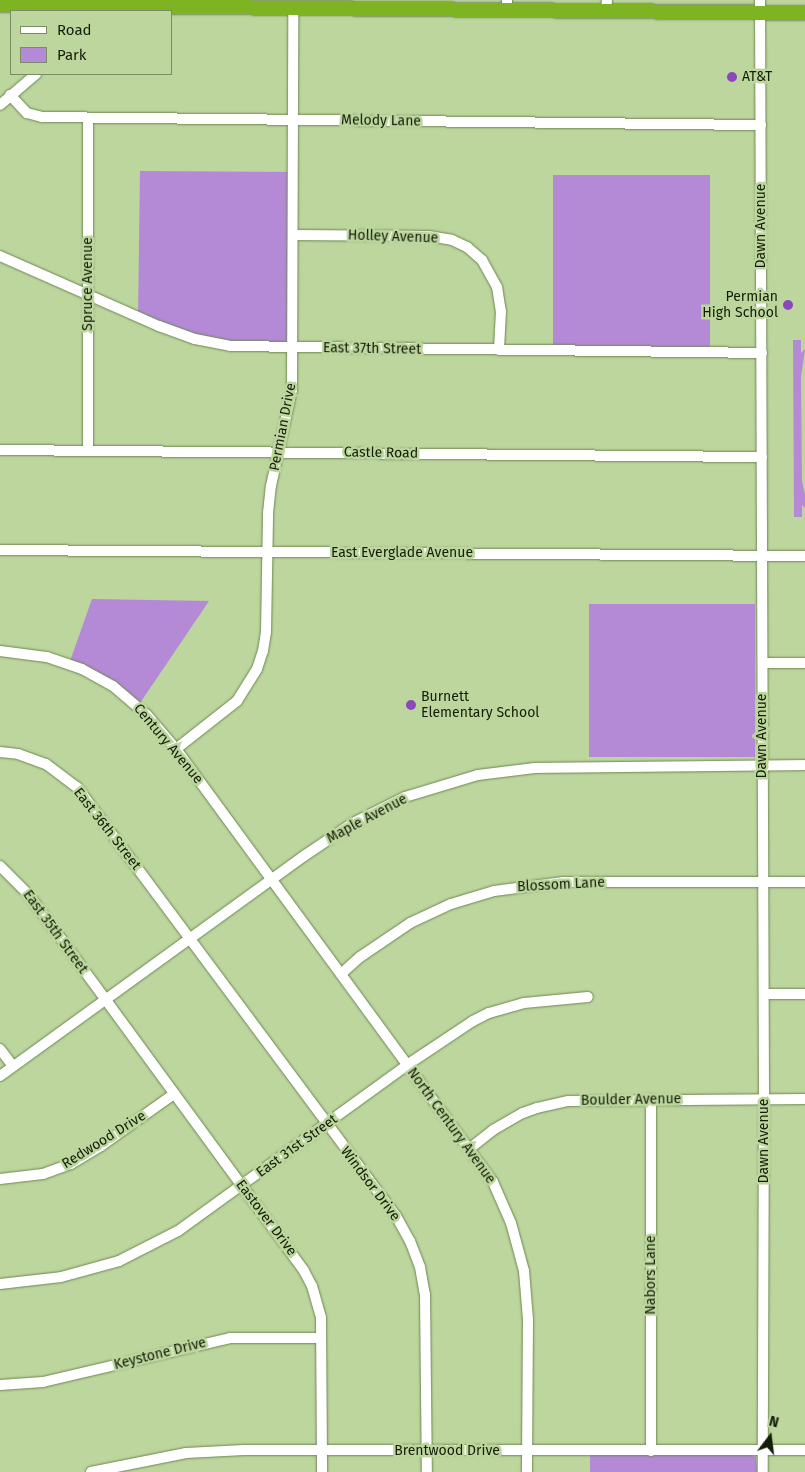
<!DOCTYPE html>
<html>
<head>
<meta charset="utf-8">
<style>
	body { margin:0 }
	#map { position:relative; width:805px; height:1472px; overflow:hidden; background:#bcd69e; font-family:"Fira Sans",sans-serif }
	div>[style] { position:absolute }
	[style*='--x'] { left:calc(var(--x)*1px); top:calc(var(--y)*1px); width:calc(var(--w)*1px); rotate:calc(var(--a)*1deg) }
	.green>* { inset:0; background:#b48ad6; transform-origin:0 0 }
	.roads { filter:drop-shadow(0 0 1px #6f8752) drop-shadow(0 0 1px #6f8752) }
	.minor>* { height:10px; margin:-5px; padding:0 5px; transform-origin:5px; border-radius:5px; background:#fff }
	.highway>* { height:14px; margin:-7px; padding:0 7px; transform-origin:7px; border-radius:7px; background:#7eb322 }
	.dots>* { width:14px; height:14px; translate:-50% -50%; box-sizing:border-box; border:2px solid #bcd69e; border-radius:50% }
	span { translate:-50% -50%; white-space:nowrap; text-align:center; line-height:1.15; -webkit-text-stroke:5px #bcd69e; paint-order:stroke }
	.poi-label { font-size:14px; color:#141d07 }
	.left { translate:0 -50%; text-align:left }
	.right { translate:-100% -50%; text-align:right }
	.street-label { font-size:14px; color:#141d07 }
	.legend { position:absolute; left:10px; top:10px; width:162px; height:65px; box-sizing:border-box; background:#bcd69e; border:1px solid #798c62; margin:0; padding:6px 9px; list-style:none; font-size:15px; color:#141d07 }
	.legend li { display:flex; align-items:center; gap:10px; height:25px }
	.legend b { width:25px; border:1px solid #798c62 }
	.north { position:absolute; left:745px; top:1412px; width:50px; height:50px; -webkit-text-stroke:4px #bcd69e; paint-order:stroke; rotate:15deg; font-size:14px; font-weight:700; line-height:20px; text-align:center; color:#141d07 }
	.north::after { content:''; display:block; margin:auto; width:18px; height:22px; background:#141d07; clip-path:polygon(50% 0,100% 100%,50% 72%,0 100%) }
</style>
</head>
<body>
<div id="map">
	<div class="green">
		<div style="clip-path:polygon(140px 171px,294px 172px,292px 348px,230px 346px,138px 317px)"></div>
		<div style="left:553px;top:175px;width:157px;height:176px"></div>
		<div style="clip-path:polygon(793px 340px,801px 340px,801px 353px,805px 349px,801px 377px,802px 481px,805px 495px,805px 508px,802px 505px,802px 517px,794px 517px)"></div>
		<div style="clip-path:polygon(92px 599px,209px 601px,138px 706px,69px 664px)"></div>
		<div style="left:589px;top:604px;width:166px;height:153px"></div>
		<div style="clip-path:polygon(590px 1451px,749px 1454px,756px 1457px,757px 1472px,590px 1472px)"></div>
	</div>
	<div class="roads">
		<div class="minor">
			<div style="--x:507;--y:0;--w:10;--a:90"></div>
			<div style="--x:760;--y:0;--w:1099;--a:89.79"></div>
			<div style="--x:764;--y:1099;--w:373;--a:90.2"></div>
			<div style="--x:606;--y:11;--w:11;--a:-85"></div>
			<div style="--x:10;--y:95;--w:25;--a:47"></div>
			<div style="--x:27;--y:113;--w:16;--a:15"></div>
			<div style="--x:42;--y:117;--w:719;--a:0.64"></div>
			<div style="--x:0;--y:105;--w:48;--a:-40.7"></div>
			<div style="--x:293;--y:235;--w:135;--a:0.4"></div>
			<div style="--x:428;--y:236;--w:24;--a:9"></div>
			<div style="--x:452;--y:240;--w:17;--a:25"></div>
			<div style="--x:467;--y:247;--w:20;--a:41"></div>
			<div style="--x:482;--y:260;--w:31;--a:61"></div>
			<div style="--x:497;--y:287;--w:24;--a:81"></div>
			<div style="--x:501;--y:311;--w:39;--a:93"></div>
			<div style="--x:0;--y:256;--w:174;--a:23.8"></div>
			<div style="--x:159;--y:326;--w:38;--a:20"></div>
			<div style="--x:195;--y:339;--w:36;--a:11"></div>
			<div style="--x:230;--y:346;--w:532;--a:0.75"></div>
			<div style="--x:0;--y:450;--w:762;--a:0.53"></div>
			<div style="--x:88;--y:451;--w:333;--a:-90"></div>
			<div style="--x:0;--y:550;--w:805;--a:0.43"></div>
			<div style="--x:0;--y:651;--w:47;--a:7.3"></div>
			<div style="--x:47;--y:657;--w:37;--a:19"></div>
			<div style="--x:82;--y:669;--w:35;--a:29"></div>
			<div style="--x:113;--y:686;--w:45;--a:40.5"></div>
			<div style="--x:147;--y:715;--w:45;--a:49.5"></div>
			<div style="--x:176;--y:749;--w:537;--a:53.79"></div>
			<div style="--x:493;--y:1182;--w:45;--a:66.3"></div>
			<div style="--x:511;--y:1223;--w:50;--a:74.8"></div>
			<div style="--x:524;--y:1271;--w:49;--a:85.3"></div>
			<div style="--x:528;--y:1320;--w:152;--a:90.4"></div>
			<div style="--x:763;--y:663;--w:42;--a:0"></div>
			<div style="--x:176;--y:749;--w:78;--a:-38.2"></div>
			<div style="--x:237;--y:701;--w:38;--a:-58"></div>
			<div style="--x:257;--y:669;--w:19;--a:-72"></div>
			<div style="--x:263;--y:651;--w:19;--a:-81"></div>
			<div style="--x:266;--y:632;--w:119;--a:-89"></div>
			<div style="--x:268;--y:513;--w:27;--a:-84"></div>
			<div style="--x:271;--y:486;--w:98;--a:-77.7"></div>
			<div style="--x:292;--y:390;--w:381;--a:-89.8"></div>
			<div style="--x:0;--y:752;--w:18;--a:6"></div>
			<div style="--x:18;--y:754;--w:30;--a:20"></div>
			<div style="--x:46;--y:764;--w:39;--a:37"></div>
			<div style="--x:77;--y:787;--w:535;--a:53.37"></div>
			<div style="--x:396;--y:1216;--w:29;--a:61"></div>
			<div style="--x:410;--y:1241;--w:28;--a:69"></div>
			<div style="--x:420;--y:1267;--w:27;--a:80"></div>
			<div style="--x:425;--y:1294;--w:178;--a:89.4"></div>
			<div style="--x:0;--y:866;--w:41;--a:45"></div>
			<div style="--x:29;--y:895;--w:466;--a:53.8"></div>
			<div style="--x:304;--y:1271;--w:17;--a:62"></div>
			<div style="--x:312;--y:1286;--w:33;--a:74"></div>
			<div style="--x:321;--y:1318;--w:154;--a:89.6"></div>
			<div style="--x:341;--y:974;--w:25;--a:-42"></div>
			<div style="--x:360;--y:957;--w:60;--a:-34.2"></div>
			<div style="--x:410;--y:923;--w:45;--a:-24.9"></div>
			<div style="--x:451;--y:904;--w:45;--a:-16.8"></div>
			<div style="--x:494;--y:891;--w:70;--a:-7.4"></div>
			<div style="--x:563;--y:882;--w:242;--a:0"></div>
			<div style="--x:764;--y:994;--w:41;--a:0"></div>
			<div style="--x:0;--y:1049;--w:21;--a:53"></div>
			<div style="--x:0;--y:1076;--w:375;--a:-35.9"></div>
			<div style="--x:304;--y:856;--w:59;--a:-34"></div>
			<div style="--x:353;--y:823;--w:58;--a:-26.6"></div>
			<div style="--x:405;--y:797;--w:76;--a:-16.8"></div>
			<div style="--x:478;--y:775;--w:57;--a:-7"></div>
			<div style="--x:535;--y:768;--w:270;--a:-0.6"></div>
			<div style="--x:469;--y:1149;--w:31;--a:-38"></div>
			<div style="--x:493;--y:1130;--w:34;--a:-30"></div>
			<div style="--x:523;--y:1113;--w:15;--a:-20"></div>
			<div style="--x:537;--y:1108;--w:32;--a:-13"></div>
			<div style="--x:568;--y:1101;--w:237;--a:-0.5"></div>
			<div style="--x:0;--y:1179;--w:43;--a:-6.6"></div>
			<div style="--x:43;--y:1174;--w:30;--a:-20"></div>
			<div style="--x:71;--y:1164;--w:35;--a:-31"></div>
			<div style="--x:101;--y:1146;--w:90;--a:-35.5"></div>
			<div style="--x:0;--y:1284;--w:61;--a:-6.5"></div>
			<div style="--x:61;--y:1277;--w:60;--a:-15.4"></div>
			<div style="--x:119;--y:1261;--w:66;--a:-27"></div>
			<div style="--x:178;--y:1231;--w:283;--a:-35.9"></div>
			<div style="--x:407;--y:1065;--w:79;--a:-33.7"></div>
			<div style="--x:473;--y:1021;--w:18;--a:-27"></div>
			<div style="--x:489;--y:1013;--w:36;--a:-16"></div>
			<div style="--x:524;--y:1003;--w:64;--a:-5.4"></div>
			<div style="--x:0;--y:1385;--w:43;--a:-4"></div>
			<div style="--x:43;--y:1382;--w:192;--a:-13.2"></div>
			<div style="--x:230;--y:1338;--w:91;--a:0"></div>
			<div style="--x:651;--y:1451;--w:352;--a:-90"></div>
			<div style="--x:91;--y:1472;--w:97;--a:-11.3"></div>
			<div style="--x:186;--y:1453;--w:58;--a:-3"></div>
			<div style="--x:244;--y:1450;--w:561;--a:0"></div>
		</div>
		<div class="highway">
			<div style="--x:0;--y:5;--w:805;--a:0.57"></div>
		</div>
	</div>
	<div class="dots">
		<div style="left:732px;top:77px;background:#8b47bb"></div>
		<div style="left:788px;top:305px;background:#8b47bb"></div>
		<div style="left:411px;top:705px;background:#8b47bb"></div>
	</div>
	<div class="poi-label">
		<span class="left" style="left:742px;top:77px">AT&amp;T</span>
		<span class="right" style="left:778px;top:305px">Permian<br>High School</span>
		<span class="left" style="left:421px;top:705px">Burnett<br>Elementary School</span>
	</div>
	<div class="street-label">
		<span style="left:381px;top:121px;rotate:1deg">Melody Lane</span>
		<span style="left:761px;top:226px;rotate:-90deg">Dawn Avenue</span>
		<span style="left:393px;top:237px;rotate:2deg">Holley Avenue</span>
		<span style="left:88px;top:284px;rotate:-90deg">Spruce Avenue</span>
		<span style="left:372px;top:349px;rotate:1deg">East 37th Street</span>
		<span style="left:283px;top:427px;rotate:-79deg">Permian Drive</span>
		<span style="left:381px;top:453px;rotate:1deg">Castle Road</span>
		<span style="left:402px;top:553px">East Everglade Avenue</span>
		<span style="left:762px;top:736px;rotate:-90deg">Dawn Avenue</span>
		<span style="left:168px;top:744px;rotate:50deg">Century Avenue</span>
		<span style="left:367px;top:819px;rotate:-28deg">Maple Avenue</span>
		<span style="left:107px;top:829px;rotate:52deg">East 36th Street</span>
		<span style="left:561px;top:885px;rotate:-3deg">Blossom Lane</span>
		<span style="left:55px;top:932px;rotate:54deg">East 35th Street</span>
		<span style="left:631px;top:1100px;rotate:-1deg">Boulder Avenue</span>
		<span style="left:451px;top:1126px;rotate:54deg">North Century Avenue</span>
		<span style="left:104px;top:1140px;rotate:-32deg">Redwood Drive</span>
		<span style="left:764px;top:1141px;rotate:-90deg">Dawn Avenue</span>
		<span style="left:297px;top:1146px;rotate:-36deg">East 31st Street</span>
		<span style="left:370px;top:1184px;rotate:53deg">Windsor Drive</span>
		<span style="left:266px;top:1218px;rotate:53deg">Eastover Drive</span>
		<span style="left:651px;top:1275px;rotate:-90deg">Nabors Lane</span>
		<span style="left:160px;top:1354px;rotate:-14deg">Keystone Drive</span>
		<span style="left:447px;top:1451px">Brentwood Drive</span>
	</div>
	<ul class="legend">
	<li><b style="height:6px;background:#fff"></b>Road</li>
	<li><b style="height:14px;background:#b48ad6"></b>Park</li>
	</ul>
	<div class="north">N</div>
</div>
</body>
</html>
